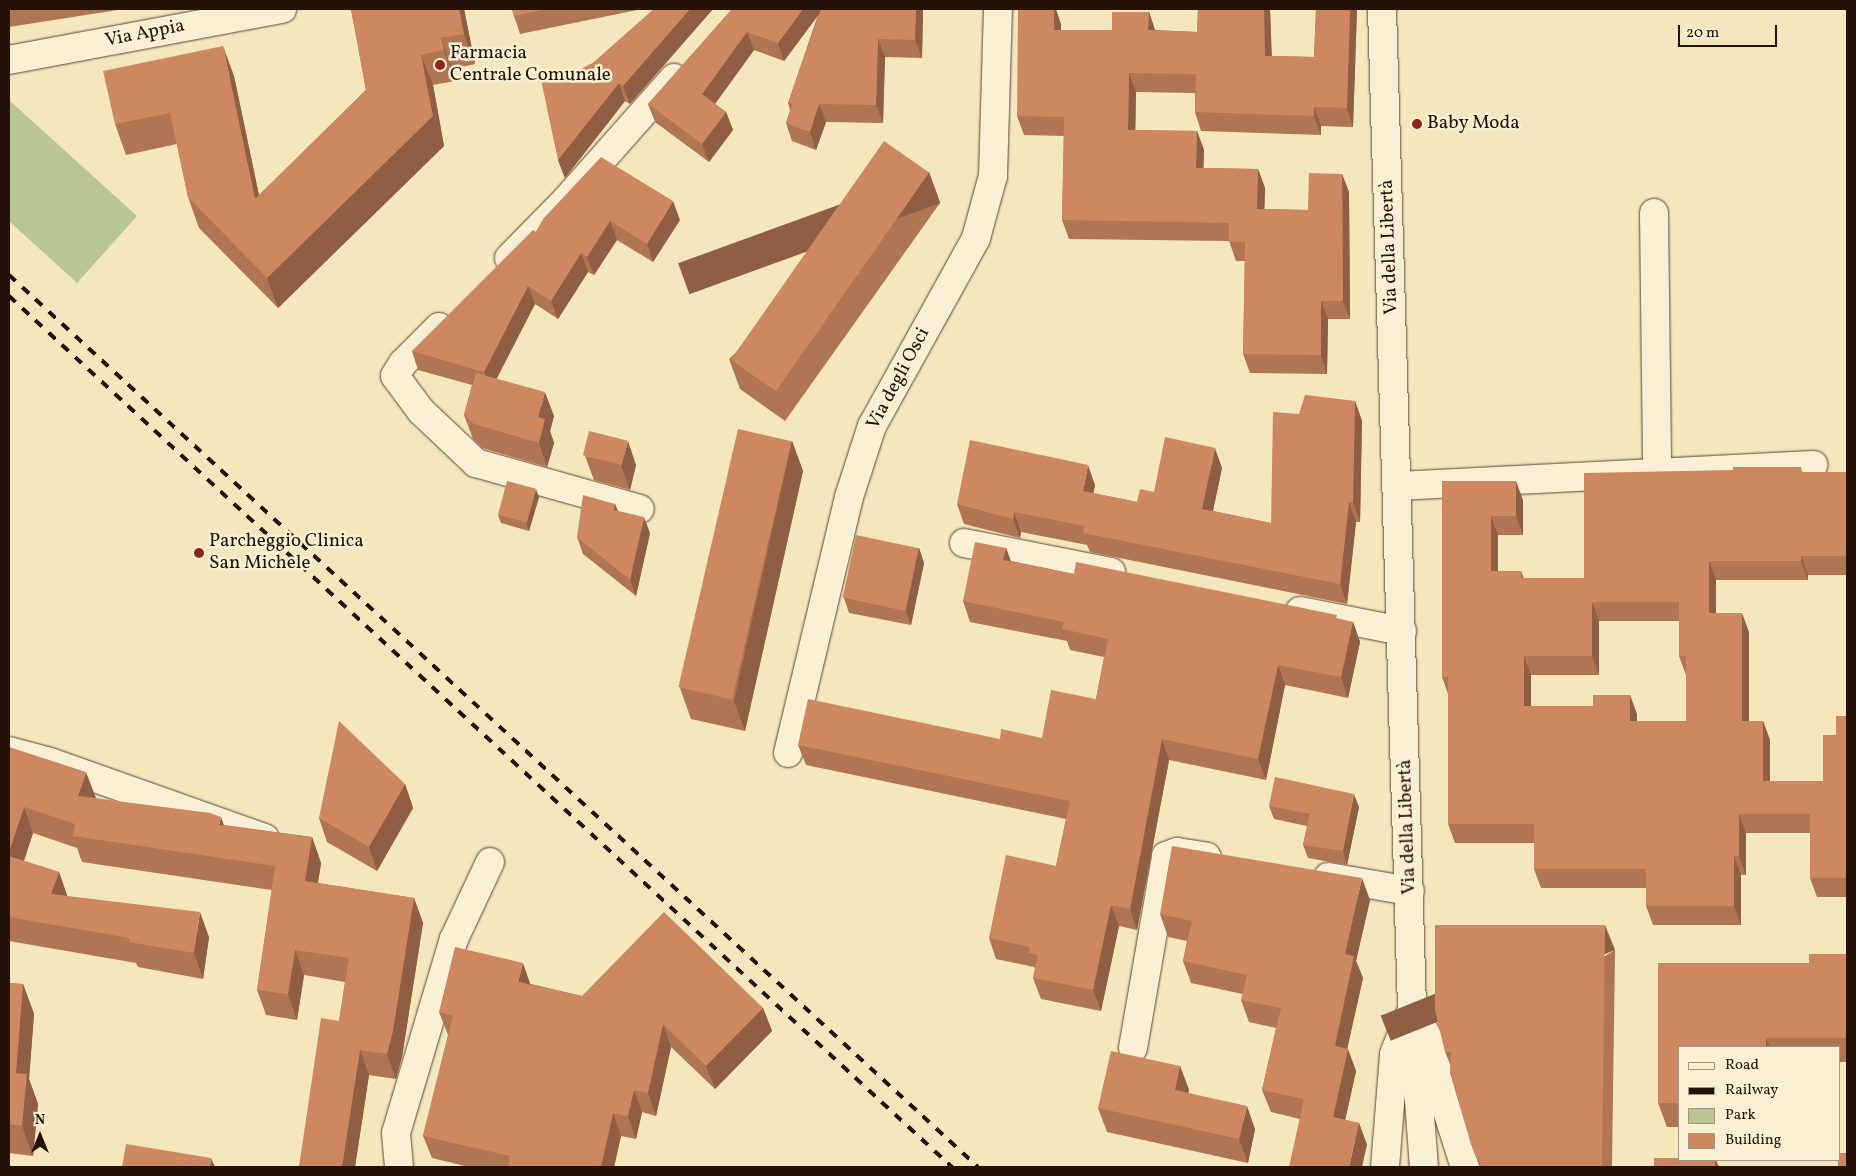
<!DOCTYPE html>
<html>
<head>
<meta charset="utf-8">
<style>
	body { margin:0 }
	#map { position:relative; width:1856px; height:1176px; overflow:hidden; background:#f4e7bd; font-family:Vollkorn,serif }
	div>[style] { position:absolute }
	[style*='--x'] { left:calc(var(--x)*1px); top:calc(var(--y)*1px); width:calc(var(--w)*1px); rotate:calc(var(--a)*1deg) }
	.green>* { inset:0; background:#b9c693 }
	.roads { filter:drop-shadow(0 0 1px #584635) drop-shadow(0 0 1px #584635) }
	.street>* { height:28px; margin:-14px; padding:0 14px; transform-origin:14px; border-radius:14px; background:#f8efd4 }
	.secondary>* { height:28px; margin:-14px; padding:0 14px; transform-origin:14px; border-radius:14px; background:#f8efd4 }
	.rail>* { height:4px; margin-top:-2px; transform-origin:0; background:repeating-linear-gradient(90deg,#241108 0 9px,transparent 0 18px) }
	.wall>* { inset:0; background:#b07553 }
	.shaded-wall>* { inset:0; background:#905f43; transform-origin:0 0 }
	.building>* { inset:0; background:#cd8860; transform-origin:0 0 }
	.dots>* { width:14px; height:14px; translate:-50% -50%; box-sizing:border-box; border:2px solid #f8efd4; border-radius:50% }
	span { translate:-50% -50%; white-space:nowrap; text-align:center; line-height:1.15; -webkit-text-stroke:5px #f8efd4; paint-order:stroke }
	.street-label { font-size:19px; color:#241108 }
	.poi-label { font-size:19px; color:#241108 }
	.left { translate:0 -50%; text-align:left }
	.frame { position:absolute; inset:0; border:10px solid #241108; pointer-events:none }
	.legend { position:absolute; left:1678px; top:1046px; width:162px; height:115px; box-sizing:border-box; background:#f8efd4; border:1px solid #a39682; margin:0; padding:6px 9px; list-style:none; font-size:15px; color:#241108 }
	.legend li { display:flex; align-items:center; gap:10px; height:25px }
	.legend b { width:25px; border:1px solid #a39682 }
	.north { position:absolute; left:15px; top:1111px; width:50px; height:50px; -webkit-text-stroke:4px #f8efd4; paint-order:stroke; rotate:0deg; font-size:14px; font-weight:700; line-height:20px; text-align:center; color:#241108 }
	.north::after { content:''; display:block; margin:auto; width:18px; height:22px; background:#241108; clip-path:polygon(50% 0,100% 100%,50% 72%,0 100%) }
	.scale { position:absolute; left:1678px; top:25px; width:99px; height:22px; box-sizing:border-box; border:2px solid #241108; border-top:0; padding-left:6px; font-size:15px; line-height:18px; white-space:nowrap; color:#241108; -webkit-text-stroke:4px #f8efd4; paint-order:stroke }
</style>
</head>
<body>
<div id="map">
	<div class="green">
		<div style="clip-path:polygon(9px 100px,137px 216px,77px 283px,9px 221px)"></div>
	</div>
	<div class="roads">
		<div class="street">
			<div style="--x:1654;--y:213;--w:260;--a:89.3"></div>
			<div style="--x:509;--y:258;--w:81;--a:-45.5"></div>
			<div style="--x:566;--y:200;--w:163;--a:-48.5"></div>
			<div style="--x:439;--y:327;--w:51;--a:135"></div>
			<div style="--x:403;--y:363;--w:15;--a:122"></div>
			<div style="--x:395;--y:376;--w:44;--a:53.4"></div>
			<div style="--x:421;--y:411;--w:76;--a:43.4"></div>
			<div style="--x:476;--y:463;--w:170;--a:15.7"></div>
			<div style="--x:1397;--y:486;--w:417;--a:-2.9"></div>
			<div style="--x:964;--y:543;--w:150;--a:11.2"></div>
			<div style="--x:1300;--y:611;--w:104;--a:11.1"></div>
			<div style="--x:9;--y:751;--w:42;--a:15"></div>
			<div style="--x:50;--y:762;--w:228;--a:19.5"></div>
			<div style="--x:788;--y:753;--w:263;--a:-76.6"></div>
			<div style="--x:849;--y:497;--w:75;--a:-72.1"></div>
			<div style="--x:872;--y:426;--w:215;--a:-61"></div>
			<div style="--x:976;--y:238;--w:64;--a:-74.7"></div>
			<div style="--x:993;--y:176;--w:167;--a:-88.3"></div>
			<div style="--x:1328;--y:877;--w:83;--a:9.7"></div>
			<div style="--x:1133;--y:1048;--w:195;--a:-80.2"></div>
			<div style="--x:1166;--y:856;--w:12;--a:-20"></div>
			<div style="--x:1177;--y:852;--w:30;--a:9"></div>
			<div style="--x:399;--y:1167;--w:34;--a:-95"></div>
			<div style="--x:396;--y:1133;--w:202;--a:-73.4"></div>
			<div style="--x:454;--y:939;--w:85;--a:-64.9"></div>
		</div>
		<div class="secondary">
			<div style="--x:1382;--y:9;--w:999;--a:88.28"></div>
			<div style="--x:1412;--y:1008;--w:159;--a:85.7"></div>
			<div style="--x:9;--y:60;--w:278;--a:-10.6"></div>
			<div style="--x:1425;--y:1032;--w:18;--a:63"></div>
			<div style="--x:1433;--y:1048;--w:48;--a:79.2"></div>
			<div style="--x:1442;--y:1095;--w:76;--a:72.3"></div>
			<div style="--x:1385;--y:1167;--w:113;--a:-85.4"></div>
			<div style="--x:1394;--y:1054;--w:43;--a:-68.2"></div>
		</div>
	</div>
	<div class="rail">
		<div style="--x:9;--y:275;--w:1317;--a:42.63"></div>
		<div style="--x:9;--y:296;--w:1284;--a:42.73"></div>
	</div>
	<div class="wall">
		<div style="clip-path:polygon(9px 9px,124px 9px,9px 27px)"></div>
		<div style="clip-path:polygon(351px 9px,464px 9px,475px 64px,452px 69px,455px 81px,433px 85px,444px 146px,278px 308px,199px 228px,188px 197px,177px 144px,126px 155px,115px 124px,234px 76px,259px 195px,366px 90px)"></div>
		<div style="clip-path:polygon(512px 9px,642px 9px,520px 34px,514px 16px)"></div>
		<div style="clip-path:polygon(654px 9px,713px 9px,630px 104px,625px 101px,565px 178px,558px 160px,581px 69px,593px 63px)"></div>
		<div style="clip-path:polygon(732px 9px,923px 9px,922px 58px,885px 57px,883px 123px,826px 122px,816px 150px,792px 141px,786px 123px,790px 110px,788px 103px,818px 15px,784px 61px,754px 50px,715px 104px,726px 112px,733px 130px,709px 162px,655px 122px,648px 104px)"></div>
		<div style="clip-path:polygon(1198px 9px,1270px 9px,1272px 56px,1314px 57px,1316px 9px,1357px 9px,1353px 127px,1321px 126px,1321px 135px,1201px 131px,1195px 112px,1195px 93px,1136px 92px,1135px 130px,1197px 131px,1204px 150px,1203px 168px,1258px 169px,1265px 188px,1264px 209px,1308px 210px,1342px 174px,1349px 192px,1350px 319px,1328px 319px,1327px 374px,1250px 373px,1243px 354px,1245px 261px,1236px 261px,1229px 241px,1069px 239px,1062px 220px,1064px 136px,1024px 135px,1017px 116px,1061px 24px,1061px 30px,1112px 30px,1149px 12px,1155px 30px,1197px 32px)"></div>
		<div style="clip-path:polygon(929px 172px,940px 203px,785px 421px,740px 389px,729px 359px)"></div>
		<div style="clip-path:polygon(544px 218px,680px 220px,653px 262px,617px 240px,594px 275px,588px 272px,558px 319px,535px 304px,496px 379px,554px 416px,550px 431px,554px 443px,547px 467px,482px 448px,473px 439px,464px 415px,472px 385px,418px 370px,412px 351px,536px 232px)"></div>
		<div style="clip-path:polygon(1355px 401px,1362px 421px,1360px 522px,1356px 522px,1347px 604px,1090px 552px,1087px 545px,1021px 532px,1020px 538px,964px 524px,957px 504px,1095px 485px,1093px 493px,1137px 502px,1154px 492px,1222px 468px,1213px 511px,1271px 523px,1299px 414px)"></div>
		<div style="clip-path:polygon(792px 441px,803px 471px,745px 731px,691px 719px,680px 688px)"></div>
		<div style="clip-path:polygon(585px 456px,636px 465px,630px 490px,594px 480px)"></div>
		<div style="clip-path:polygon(evenodd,1801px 467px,1802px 472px,1847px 472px,1847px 575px,1808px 575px,1808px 580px,1716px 580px,1716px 613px,1749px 632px,1749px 721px,1763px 721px,1770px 740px,1770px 781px,1823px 781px,1836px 735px,1847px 716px,1847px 897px,1817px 897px,1810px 878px,1810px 833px,1746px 833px,1746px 875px,1741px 875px,1741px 925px,1653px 925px,1646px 906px,1646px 888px,1541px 888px,1534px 869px,1534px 843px,1455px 843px,1448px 824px,1448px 694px,1442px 677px,1442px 481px,1523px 500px,1523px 535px,1498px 535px,1498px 571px,1521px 571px,1524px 578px,1584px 578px,1733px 470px,1801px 467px,1599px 621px,1679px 621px,1679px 656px,1686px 675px,1686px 721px,1637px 721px,1637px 714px,1531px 706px,1531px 675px,1599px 675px,1599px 621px)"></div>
		<div style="clip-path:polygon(539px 497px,529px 531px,501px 523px,498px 515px)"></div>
		<div style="clip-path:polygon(615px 504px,618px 511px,650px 533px,636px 596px,583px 554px,577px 537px)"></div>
		<div style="clip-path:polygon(919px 548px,924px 563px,911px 625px,849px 613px,844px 598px)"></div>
		<div style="clip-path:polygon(1006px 548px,1011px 561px,1074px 574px,1353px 622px,1360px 642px,1348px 698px,1285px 685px,1266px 780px,1169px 760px,1137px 930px,1119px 926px,1101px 1011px,1041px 999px,1033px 978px,1035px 969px,1034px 967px,996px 959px,989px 938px,1056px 866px,1066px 819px,806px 765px,798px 745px,1042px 738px,1096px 699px,1104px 657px,1070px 650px,1067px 641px,970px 622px,963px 601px)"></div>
		<div style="clip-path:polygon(9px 747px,95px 798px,224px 825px,312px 837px,321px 863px,318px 883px,414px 898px,423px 923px,402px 1057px,396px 1079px,369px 1075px,355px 1167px,299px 1167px,339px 1021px,345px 982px,304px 975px,297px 1020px,266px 1015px,257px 990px,272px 890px,82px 862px,77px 848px,33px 833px,24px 861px,59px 872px,67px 896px,209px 937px,203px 979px,138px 967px,136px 963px,9px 941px)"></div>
		<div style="clip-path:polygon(405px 784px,413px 808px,377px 871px,327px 842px,319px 818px)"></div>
		<div style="clip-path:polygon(1269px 806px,1359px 807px,1347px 865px,1308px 858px,1303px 845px,1307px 826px,1274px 819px)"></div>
		<div style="clip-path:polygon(1370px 900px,1356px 961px,1363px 978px,1347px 1048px,1356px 1071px,1345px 1120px,1359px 1123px,1367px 1145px,1300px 1119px,1271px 1112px,1262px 1090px,1276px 1028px,1249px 1022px,1241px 1000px,1243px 994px,1191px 983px,1183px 961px,1187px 941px,1168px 937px,1160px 914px)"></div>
		<div style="clip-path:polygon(1615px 950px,1612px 1167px,1480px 1167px,1471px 1144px,1451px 1066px,1445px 1052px)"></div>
		<div style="clip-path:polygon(1847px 954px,1847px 1062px,1840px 1062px,1840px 1047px,1680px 1047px,1680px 1127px,1667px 1127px,1658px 1103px,1658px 963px,1809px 963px)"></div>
		<div style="clip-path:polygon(9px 983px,23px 984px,34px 1014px,29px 1079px,38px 1104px,33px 1156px,9px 1153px)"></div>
		<div style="clip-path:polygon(531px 984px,582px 996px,763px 1008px,772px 1031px,715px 1089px,671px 1047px,656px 1116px,642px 1112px,636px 1139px,621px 1136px,614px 1167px,469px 1167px,432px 1158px,423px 1136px,448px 1035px,439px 1012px)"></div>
		<div style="clip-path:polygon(1180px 1066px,1189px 1090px,1188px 1093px,1255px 1129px,1248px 1163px,1107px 1132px,1098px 1108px)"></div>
	</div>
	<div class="shaded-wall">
		<div style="clip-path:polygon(459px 9px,464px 9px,475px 64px,464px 34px)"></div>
		<div style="clip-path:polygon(690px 9px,713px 9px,630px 104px,623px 86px)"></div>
		<div style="clip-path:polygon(803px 9px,823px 9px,784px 61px,778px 43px)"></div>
		<div style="clip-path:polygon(916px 9px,923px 9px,922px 58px,915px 40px)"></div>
		<div style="clip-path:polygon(1054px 9px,1056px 9px,1061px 24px,1061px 48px,1054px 30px)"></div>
		<div style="clip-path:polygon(1264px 9px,1270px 9px,1272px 75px,1265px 56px)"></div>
		<div style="clip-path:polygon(1350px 9px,1357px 9px,1353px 127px,1347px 108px)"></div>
		<div style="clip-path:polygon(1149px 12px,1155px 30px,1148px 30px)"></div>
		<div style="clip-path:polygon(747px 32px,754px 50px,709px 112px,702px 94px)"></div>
		<div style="clip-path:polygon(441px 38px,452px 69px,455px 81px,444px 50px)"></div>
		<div style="clip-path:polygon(878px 39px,885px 57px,883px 123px,876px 105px)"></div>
		<div style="clip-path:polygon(223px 46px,234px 76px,266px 229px,255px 199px)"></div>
		<div style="clip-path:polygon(421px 55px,433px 85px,444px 146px,278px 308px,267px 278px)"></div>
		<div style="clip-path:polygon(1129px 73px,1136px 92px,1135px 148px,1128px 130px)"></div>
		<div style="clip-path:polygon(619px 83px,625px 101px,565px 178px,558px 160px)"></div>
		<div style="clip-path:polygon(819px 104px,826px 122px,816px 150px,810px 132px)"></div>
		<div style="clip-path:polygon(1314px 107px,1321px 126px,1321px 135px,1314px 116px)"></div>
		<div style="clip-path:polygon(726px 112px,733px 130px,709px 162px,702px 144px)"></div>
		<div style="clip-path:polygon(1197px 131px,1204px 150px,1203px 187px,1196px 168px)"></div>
		<div style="clip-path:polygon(1258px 169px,1265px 188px,1264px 227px,1257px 209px)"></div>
		<div style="left:929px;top:172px;width:33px;height:267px;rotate:70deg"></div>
		<div style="clip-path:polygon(1342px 174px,1349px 192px,1350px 319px,1343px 301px)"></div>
		<div style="clip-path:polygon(673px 201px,680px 220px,653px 262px,647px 244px)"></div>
		<div style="clip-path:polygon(610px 221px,617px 240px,594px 275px,587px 257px)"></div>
		<div style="clip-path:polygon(581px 253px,588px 272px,558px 319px,551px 301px)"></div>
		<div style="clip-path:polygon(528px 286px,535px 304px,491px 390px,484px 372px)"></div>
		<div style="clip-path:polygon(1321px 301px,1328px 319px,1327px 374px,1321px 355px)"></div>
		<div style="clip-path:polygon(545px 392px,554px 416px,550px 431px,554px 443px,547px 467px,539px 443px,538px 417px)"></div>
		<div style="clip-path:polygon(1355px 401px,1362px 421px,1360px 522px,1353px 502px)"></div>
		<div style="clip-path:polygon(628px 441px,636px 465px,630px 490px,621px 466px)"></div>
		<div style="clip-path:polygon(792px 441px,803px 471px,745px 731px,734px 701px)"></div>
		<div style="clip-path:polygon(1215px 448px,1222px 468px,1209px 529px,1202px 509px)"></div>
		<div style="clip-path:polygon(1088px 465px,1095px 485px,1090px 511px,1083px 491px)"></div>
		<div style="clip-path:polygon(1516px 481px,1523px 500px,1523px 535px,1516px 516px)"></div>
		<div style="clip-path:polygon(536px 489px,539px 497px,529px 531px,526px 523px)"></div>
		<div style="clip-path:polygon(1349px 502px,1356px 522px,1347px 604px,1340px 584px)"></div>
		<div style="clip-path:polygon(615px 504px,621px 520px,614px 510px)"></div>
		<div style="clip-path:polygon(1014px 512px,1021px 532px,1020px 538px,1013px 519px)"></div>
		<div style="clip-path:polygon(1491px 516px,1498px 535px,1498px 590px,1491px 571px)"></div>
		<div style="clip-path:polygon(644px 517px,650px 533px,636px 596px,630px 580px)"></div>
		<div style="clip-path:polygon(919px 548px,924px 563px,911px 625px,906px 610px)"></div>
		<div style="clip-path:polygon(1006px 548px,1013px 569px,1003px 560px)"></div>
		<div style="clip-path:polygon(1801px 556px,1808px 575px,1808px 580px,1801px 561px)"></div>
		<div style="clip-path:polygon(1709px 561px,1716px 580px,1716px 632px,1709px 613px)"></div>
		<div style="clip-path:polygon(1592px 602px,1599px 621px,1599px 675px,1592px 656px)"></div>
		<div style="clip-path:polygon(1742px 613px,1749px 632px,1749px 740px,1742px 721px)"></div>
		<div style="clip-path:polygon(1353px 622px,1360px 642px,1348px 698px,1341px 677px)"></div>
		<div style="clip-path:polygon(1524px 656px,1531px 675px,1531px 725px,1524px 706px)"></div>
		<div style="clip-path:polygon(1278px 665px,1285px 685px,1266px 780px,1258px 759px)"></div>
		<div style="clip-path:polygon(1630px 695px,1637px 714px,1637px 740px,1630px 721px)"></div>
		<div style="clip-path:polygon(1763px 721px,1770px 740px,1770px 800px,1763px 781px)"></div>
		<div style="clip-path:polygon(1162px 739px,1169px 760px,1137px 930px,1130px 909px)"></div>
		<div style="clip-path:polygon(86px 772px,96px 798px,78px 796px)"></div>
		<div style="clip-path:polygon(405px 784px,413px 808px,377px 871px,369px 847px)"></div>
		<div style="clip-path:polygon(1354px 794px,1359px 807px,1347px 865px,1343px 851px)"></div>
		<div style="clip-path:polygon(24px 807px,33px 833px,17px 881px,9px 859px,9px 852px)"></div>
		<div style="clip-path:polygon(1739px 814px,1746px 833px,1746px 875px,1739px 856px)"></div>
		<div style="clip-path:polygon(221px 817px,230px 842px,219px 825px)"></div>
		<div style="clip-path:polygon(312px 837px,321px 863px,314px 907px,305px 881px)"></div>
		<div style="clip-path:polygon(1734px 856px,1741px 875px,1741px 925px,1734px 906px)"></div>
		<div style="clip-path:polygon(59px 872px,68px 898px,51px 894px)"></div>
		<div style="clip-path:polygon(1362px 878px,1370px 900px,1356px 961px,1363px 978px,1343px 1068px,1335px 1046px,1345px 954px)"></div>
		<div style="clip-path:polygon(414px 898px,423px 923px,402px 1057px,396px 1079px,387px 1054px)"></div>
		<div style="clip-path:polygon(1111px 905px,1119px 926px,1101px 1011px,1093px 990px)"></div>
		<div style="clip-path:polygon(200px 912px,209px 937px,203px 979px,194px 953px)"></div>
		<div style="left:1605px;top:925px;width:27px;height:242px;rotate:68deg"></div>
		<div style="clip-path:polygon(295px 950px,304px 975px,297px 1020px,288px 994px)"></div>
		<div style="clip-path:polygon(523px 963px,531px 986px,518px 982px)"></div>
		<div style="clip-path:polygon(23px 984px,34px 1014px,29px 1079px,38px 1104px,33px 1156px,22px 1126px,16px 1073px)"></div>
		<div style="clip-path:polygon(763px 1008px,772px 1031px,715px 1089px,706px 1066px)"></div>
		<div style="clip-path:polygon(663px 1024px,671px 1047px,656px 1116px,648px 1093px)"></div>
		<div style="clip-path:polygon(1766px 1038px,1770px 1047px,1766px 1047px)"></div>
		<div style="clip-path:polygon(1348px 1049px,1356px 1071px,1341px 1139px,1333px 1117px)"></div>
		<div style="clip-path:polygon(360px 1050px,369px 1075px,355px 1167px,342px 1167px)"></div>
		<div style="clip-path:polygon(1180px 1066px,1189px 1090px,1184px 1114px,1175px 1090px)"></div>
		<div style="clip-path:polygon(634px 1090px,642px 1112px,636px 1139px,628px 1116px)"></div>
		<div style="clip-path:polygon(1247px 1106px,1255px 1129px,1248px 1163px,1239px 1139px)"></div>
		<div style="clip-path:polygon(613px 1113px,621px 1136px,614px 1167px,601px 1167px)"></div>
		<div style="clip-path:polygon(1359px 1123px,1367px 1145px,1362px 1167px,1349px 1167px)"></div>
		<div style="clip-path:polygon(211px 1158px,215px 1167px,210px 1167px)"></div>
		<div style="clip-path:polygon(1715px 1160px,1716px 1160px,1719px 1167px,1715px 1167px)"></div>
	</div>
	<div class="building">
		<div style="clip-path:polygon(351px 9px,459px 9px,464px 34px,441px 38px,444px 50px,421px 55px,433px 116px,267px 278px,188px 197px,170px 113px,115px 124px,103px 71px,223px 46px,255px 199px,366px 90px)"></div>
		<div style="clip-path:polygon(512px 9px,547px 9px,514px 16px)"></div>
		<div style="clip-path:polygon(654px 9px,690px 9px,623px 86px,619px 83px,558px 160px,540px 75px,581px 69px,593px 63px)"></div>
		<div style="clip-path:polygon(732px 9px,803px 9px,778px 43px,747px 32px,702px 94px,726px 112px,702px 144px,648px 104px)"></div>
		<div style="clip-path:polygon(821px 9px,916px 9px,915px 40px,878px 39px,876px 105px,819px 104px,810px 132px,786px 123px,793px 103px,788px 103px)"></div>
		<div style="clip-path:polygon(1018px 9px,1054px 9px,1054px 30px,1112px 30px,1112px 12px,1149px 12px,1148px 30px,1197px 32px,1198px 9px,1264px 9px,1265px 56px,1314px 57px,1316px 9px,1350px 9px,1347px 108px,1314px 107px,1314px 116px,1195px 112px,1196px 74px,1129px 73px,1128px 130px,1197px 131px,1196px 168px,1258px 169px,1257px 209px,1308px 210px,1309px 173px,1342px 174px,1343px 301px,1321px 301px,1321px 355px,1243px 354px,1245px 242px,1229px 242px,1229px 223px,1062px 220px,1064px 117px,1017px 116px)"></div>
		<div style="left:884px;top:141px;width:55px;height:267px;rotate:35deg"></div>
		<div style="clip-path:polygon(601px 157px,673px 201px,647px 244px,610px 221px,587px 257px,581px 253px,551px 301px,528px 286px,484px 372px,412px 351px,533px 230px,536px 232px,544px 218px)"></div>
		<div style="clip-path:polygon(476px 373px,545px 392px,538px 417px,545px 419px,539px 443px,474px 424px,464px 415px)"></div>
		<div style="clip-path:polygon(1305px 395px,1355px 401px,1353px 502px,1349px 502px,1340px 584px,1083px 533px,1084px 526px,1014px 512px,1013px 519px,957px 504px,970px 440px,1088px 465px,1083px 491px,1137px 502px,1140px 489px,1154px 492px,1165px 437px,1215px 448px,1202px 509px,1271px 523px,1273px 412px,1299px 414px)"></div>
		<div style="left:738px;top:429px;width:55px;height:265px;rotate:13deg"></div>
		<div style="left:589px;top:431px;width:40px;height:25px;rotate:14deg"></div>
		<div style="clip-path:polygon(evenodd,1733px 467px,1801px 467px,1801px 472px,1847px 472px,1847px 556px,1801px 556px,1801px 561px,1709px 561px,1709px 613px,1742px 613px,1742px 721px,1763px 721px,1763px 781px,1823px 781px,1823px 735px,1836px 735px,1836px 716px,1847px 716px,1847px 878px,1810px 878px,1810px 814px,1739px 814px,1739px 856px,1734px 856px,1734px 906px,1646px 906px,1646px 869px,1534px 869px,1534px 824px,1448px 824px,1448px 677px,1442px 677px,1442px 481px,1516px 481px,1516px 516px,1491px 516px,1491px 571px,1521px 571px,1521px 578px,1584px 578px,1584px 473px,1733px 470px,1733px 467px,1592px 602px,1679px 602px,1679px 656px,1686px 656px,1686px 721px,1630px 721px,1630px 695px,1593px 695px,1593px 706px,1524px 706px,1524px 656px,1592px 656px,1592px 602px)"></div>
		<div style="left:507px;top:481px;width:30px;height:35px;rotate:15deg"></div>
		<div style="clip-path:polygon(583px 495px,615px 504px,614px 510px,644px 517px,630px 580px,577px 537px)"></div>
		<div style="left:856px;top:535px;width:64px;height:64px;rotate:12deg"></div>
		<div style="clip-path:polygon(975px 542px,1006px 548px,1003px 560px,1074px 574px,1076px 562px,1337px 615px,1336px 618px,1353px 622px,1341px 677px,1278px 665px,1258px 759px,1162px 739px,1130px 909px,1111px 905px,1093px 990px,1033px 978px,1038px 955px,1029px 953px,1030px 947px,989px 938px,1006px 855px,1056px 866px,1070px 801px,798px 745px,808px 699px,1000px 739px,1001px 729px,1042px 738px,1051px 690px,1096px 699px,1108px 639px,1062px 629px,1064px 622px,963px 601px)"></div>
		<div style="clip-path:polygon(339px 721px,405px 784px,369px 847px,319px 818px)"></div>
		<div style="clip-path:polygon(9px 747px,86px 772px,78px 796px,210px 813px,221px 817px,219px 825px,312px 837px,305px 881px,414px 898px,393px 1031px,387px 1054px,360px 1050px,342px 1167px,299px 1167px,321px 1018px,339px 1021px,349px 958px,295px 950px,288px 994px,257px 990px,275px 866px,73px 836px,75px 824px,24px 807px,9px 852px)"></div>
		<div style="clip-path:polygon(1275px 777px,1354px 794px,1343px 851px,1303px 845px,1310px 814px,1269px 806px)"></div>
		<div style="clip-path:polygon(1172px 846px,1362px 878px,1345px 954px,1354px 956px,1335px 1046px,1348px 1049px,1333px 1117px,1359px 1123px,1349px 1167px,1289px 1167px,1304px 1099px,1262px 1090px,1281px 1008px,1241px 1000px,1247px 975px,1183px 961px,1192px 921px,1160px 914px)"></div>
		<div style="clip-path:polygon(9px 856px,59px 872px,51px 894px,200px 912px,194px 953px,129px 942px,129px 938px,9px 917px)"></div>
		<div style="clip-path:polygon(664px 912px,763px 1008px,706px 1066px,663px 1024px,648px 1093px,634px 1090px,628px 1116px,613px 1113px,601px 1167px,509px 1167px,510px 1156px,423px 1136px,453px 1016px,439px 1012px,455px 947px,523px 963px,518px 982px,582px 996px)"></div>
		<div style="clip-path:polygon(1435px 925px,1605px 925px,1602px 1167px,1481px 1167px,1471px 1144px,1450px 1073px,1451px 1052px,1445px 1052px,1435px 1010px)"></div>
		<div style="clip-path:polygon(1809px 954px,1847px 954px,1847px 1038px,1766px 1038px,1766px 1047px,1680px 1047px,1680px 1103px,1658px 1103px,1658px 963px,1809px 963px)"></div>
		<div style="clip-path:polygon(9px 983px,23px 984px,16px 1073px,27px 1074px,22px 1126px,9px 1124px)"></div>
		<div style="clip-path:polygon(1111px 1051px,1180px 1066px,1175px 1090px,1247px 1106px,1239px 1139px,1098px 1108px)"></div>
		<div style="clip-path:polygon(126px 1144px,211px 1158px,210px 1167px,122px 1167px)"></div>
		<div style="clip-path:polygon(1840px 1153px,1847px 1153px,1847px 1167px,1838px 1167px,1838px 1160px,1840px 1160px)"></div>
		<div style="clip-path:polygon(1654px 1158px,1680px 1158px,1680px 1160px,1715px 1160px,1715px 1167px,1654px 1167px)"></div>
	</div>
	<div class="dots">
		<div style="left:440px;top:65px;background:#8f2418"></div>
		<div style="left:1417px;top:124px;background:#8f2418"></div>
		<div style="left:199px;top:553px;background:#8f2418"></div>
	</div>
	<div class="street-label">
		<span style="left:145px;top:34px;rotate:-11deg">Via Appia</span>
		<span style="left:1390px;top:247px;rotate:-92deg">Via della Libertà</span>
		<span style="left:899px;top:379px;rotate:-62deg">Via degli Osci</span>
		<span style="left:1408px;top:827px;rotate:-92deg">Via della Libertà</span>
	</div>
	<div class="poi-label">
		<span class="left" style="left:450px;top:65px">Farmacia<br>Centrale Comunale</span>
		<span class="left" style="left:1427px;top:124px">Baby Moda</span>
		<span class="left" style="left:209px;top:553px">Parcheggio Clinica<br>San Michele</span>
	</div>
	<div class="frame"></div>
	<ul class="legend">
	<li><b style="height:6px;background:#f8efd4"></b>Road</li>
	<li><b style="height:6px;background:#241108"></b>Railway</li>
	<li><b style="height:14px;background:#b9c693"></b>Park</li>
	<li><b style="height:14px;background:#cd8860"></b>Building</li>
	</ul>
	<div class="north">N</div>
	<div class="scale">20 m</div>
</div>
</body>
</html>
